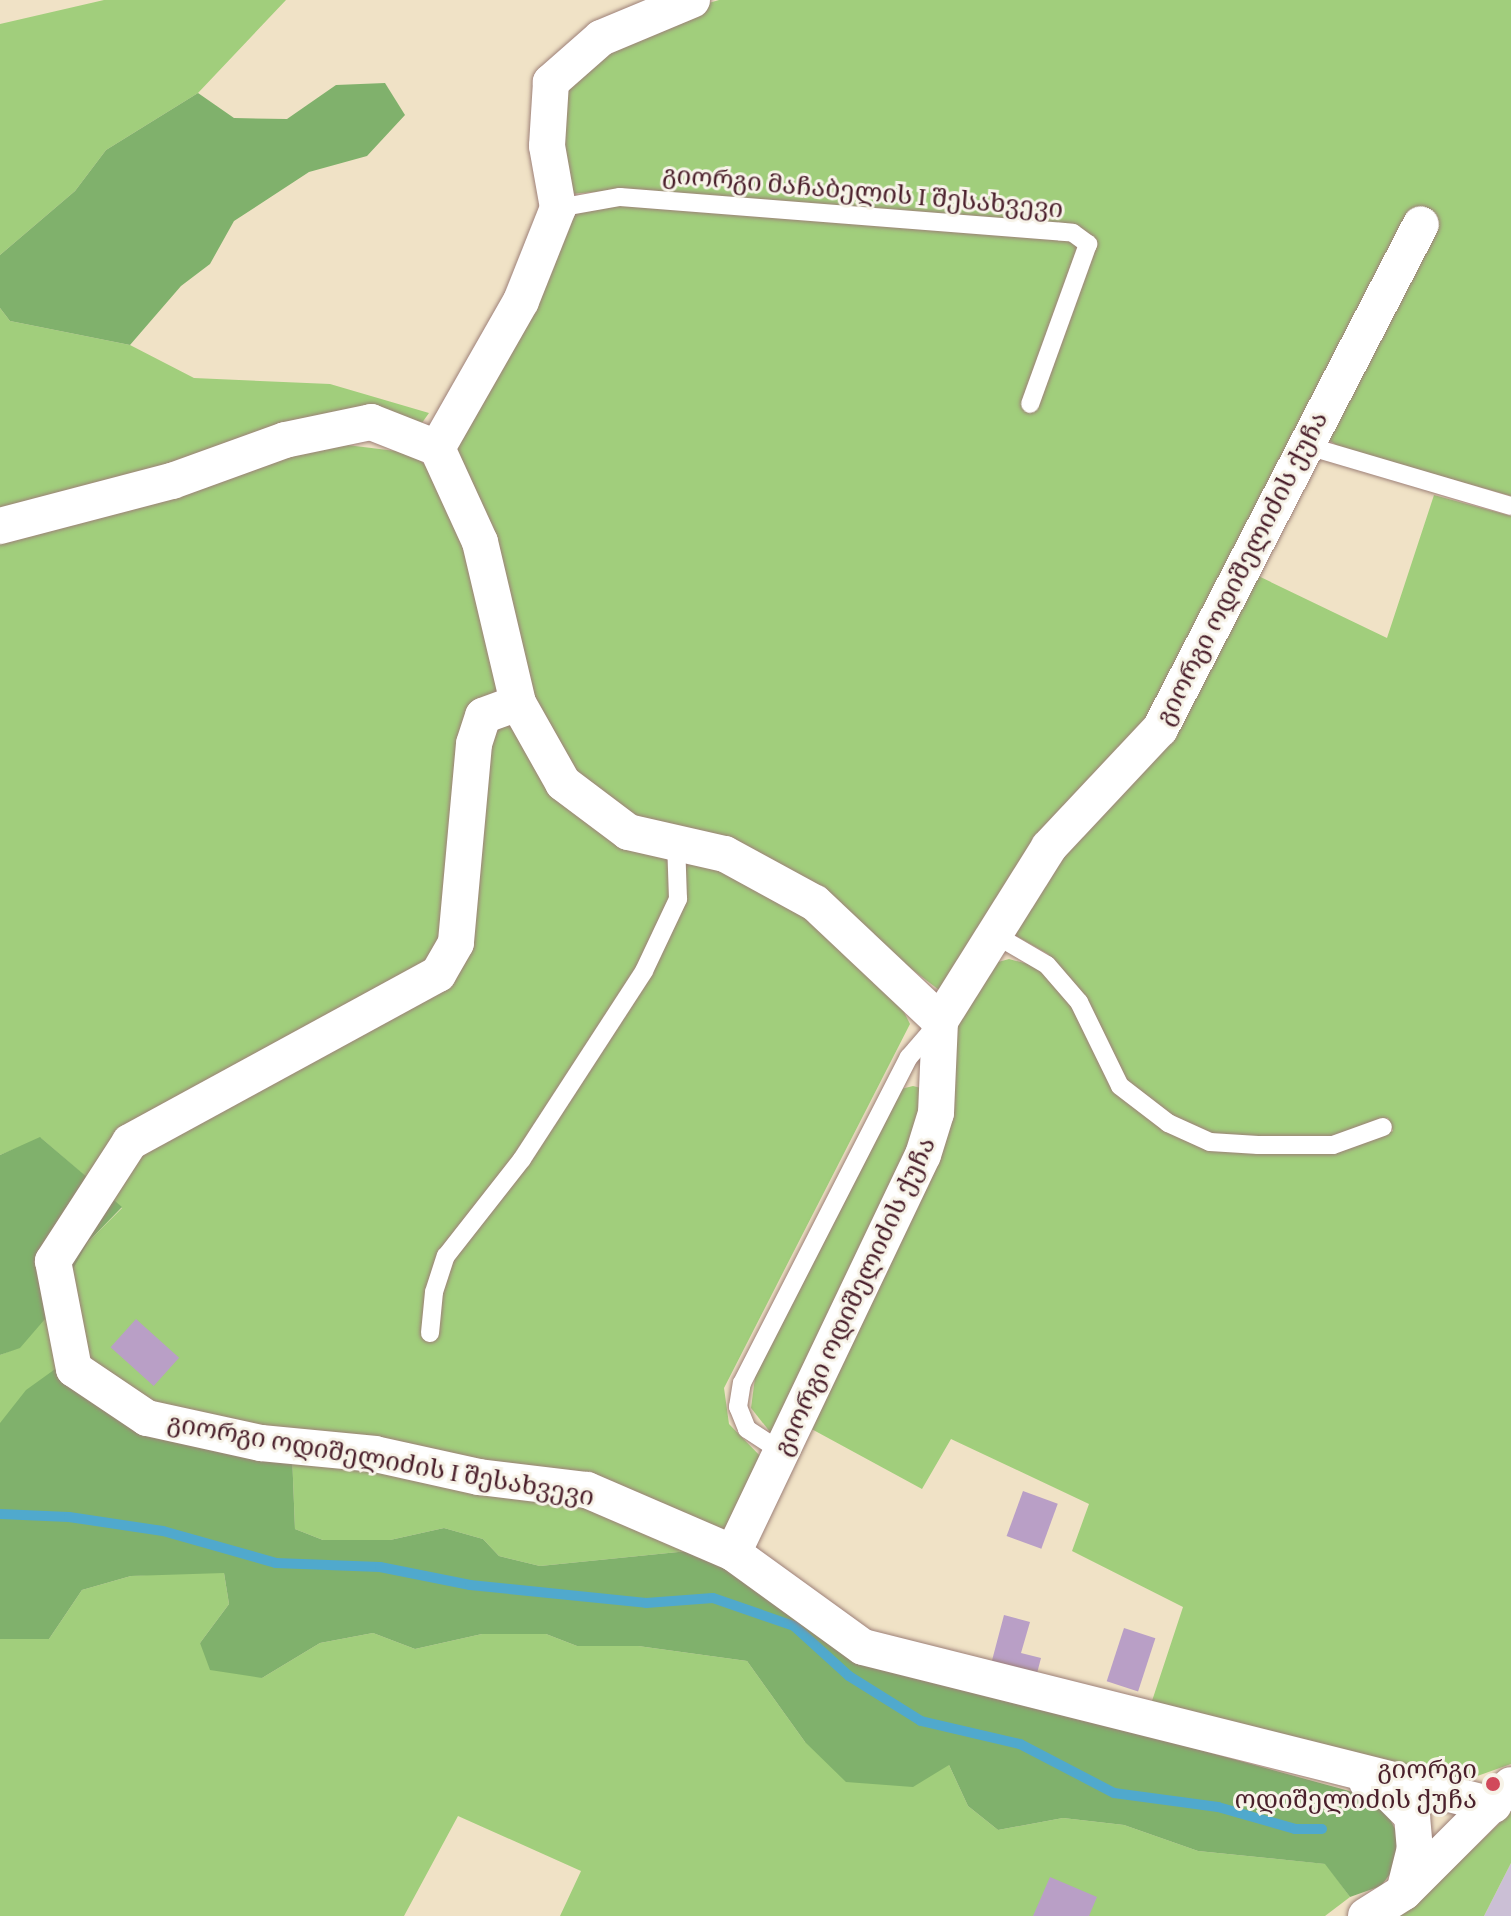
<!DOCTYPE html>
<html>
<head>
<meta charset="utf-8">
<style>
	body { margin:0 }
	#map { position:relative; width:1511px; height:1916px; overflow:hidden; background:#f0e2c6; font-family:"Gentium Book Plus","Noto Serif Georgian",serif }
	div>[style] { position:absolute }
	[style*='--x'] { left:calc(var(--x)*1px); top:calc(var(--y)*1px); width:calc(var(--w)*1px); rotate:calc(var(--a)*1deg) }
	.industrial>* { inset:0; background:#cbbfd5 }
	.green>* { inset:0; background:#a1ce7c }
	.forest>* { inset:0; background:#80b16c }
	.stream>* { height:10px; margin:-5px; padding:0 5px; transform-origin:5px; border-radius:5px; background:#50a9cd }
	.building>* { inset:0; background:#b99fc6; transform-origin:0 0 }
	.roads { filter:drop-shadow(0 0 2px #9d8078) drop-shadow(0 0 2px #9d8078) }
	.lane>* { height:18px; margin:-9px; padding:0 9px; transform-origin:9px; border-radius:9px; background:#fff }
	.street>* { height:36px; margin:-18px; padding:0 18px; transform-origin:18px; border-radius:18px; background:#fff }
	.dots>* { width:22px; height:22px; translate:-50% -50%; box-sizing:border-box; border:4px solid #f7f3e8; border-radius:50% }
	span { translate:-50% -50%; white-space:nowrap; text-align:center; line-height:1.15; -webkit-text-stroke:6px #f7f3e8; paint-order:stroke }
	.street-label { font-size:26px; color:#4a1f2b }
	.poi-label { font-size:26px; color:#4a1f2b }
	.right { translate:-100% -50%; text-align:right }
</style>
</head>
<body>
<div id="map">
	<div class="industrial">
		<div style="clip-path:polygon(1511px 1863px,1511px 1916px,1484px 1916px)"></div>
	</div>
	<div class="green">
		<div style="clip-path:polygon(104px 0,286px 0,198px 93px,106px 150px,75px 191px,0 255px,0 24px)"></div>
		<div style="clip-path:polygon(719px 0,1511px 0,1511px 496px,1341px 448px,1327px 439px,1151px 730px,943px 993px,817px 897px,631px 825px,567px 775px,527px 703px,456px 458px,459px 423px,563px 218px,619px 190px,570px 194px,557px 93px,648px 21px)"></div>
		<div style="clip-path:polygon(0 308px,10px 321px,130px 345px,194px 378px,330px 384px,429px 413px,419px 427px,0 517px)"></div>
		<div style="clip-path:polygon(347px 445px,412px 453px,444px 482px,565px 800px,718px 861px,810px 911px,893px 990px,910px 1024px,724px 1388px,729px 1424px,765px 1461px,721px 1568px,698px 1550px,540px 1566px,499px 1556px,483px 1539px,444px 1528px,390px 1540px,323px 1540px,295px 1529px,292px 1453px,0 1423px,0 1355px,20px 1347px,88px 1242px,122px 1208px,41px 1138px,0 1155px,0 543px,281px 455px)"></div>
		<div style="clip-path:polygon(1434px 495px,1511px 516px,1511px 1764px,1466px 1780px,1150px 1707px,1183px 1607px,1072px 1551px,1089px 1504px,951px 1439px,922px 1489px,806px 1426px,931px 1158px,948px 1040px,984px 966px,1009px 959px,1039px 967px,1070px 1000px,1116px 1090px,1163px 1129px,1207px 1148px,1332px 1152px,1393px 1131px,1388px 1118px,1330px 1140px,1215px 1137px,1175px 1120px,1125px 1080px,1081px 995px,1048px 954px,1011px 933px,1008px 923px,1052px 853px,1165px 738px,1250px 572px,1387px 638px)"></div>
		<div style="clip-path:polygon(913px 1086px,921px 1088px,921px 1132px,774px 1437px,751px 1408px,756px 1370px,901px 1089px)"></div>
		<div style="clip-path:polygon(179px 1573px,224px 1573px,229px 1604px,200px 1643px,262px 1678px,320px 1643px,373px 1633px,415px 1649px,482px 1634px,546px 1634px,577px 1646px,638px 1646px,747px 1661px,805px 1742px,949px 1765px,968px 1806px,998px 1830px,1063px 1818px,1124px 1825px,1198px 1851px,1326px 1864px,1350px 1897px,1325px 1916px,560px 1916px,581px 1871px,458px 1816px,404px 1916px,0 1916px,0 1639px,49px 1639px,82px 1590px,131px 1576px)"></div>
		<div style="clip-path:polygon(1511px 1812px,1511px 1863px,1484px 1916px,1392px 1916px,1419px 1901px)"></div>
	</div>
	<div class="forest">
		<div style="clip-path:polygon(385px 83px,405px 115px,367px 156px,309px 172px,234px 221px,210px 264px,181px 286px,130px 345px,10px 321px,0 308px,0 255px,75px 191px,106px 150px,198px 93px,234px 118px,287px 119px,336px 85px)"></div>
		<div style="clip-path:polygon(40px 1137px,122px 1207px,88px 1242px,45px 1319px,20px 1348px,0 1355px,0 1155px)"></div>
		<div style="clip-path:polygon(58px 1367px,292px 1453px,295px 1529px,323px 1540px,390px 1540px,444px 1528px,483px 1539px,499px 1556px,540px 1566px,698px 1550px,850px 1654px,1353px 1792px,1386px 1811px,1399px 1837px,1397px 1865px,1381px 1886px,1350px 1897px,1325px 1864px,1198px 1851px,1124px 1825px,1063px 1818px,998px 1830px,968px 1806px,949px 1765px,913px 1787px,846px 1782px,805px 1742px,747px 1661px,638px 1646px,577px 1646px,546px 1634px,482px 1634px,415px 1649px,373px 1633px,320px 1643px,262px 1678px,210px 1670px,200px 1643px,229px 1604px,224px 1573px,131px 1576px,82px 1590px,49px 1639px,0 1639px,0 1423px,26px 1390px)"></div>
	</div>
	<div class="stream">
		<div style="--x:0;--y:1514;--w:69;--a:2.5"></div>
		<div style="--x:69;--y:1517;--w:95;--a:8.5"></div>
		<div style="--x:163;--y:1531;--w:117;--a:15.8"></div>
		<div style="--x:276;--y:1563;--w:104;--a:2.2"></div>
		<div style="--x:380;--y:1567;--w:92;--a:11.3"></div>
		<div style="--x:470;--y:1585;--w:177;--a:5.8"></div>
		<div style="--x:646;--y:1603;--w:67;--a:-4.3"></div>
		<div style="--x:713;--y:1598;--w:86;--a:19.1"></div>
		<div style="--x:794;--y:1626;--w:74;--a:42.3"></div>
		<div style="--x:849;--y:1676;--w:85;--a:32"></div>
		<div style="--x:921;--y:1721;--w:102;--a:13.1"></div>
		<div style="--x:1020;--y:1744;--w:106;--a:27.5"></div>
		<div style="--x:1114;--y:1793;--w:105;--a:7.7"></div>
		<div style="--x:1218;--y:1807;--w:80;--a:15.9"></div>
		<div style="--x:1295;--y:1829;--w:27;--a:0"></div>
	</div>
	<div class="building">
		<div style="left:136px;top:1319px;width:58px;height:38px;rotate:42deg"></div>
		<div style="left:1023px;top:1491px;width:37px;height:48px;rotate:20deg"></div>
		<div style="clip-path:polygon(1004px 1615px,1030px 1622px,1021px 1653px,1041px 1658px,1035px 1681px,990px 1668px)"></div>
		<div style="left:1124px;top:1628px;width:33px;height:56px;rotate:18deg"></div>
		<div style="clip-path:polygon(1050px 1877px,1097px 1897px,1089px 1916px,1033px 1916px)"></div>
	</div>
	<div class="roads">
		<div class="lane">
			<div style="--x:558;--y:208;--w:63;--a:-10.1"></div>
			<div style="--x:620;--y:197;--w:454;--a:4.5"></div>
			<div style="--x:1073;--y:233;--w:19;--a:36"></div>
			<div style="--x:1088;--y:244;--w:170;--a:109.9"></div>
			<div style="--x:1304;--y:445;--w:216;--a:16.4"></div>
			<div style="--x:994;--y:934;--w:61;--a:30.3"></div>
			<div style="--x:1047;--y:965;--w:49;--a:49.1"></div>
			<div style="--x:1079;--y:1002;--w:93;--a:64"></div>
			<div style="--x:1120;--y:1086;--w:61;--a:37.6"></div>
			<div style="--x:1168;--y:1123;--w:46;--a:24.3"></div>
			<div style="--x:1210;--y:1142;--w:48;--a:3.6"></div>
			<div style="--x:1258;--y:1145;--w:75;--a:0"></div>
			<div style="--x:1333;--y:1145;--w:53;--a:-19.8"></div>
			<div style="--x:430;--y:1333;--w:41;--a:-84.4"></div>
			<div style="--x:434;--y:1292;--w:38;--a:-72"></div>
			<div style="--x:446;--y:1256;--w:123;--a:-51.9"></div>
			<div style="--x:522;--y:1159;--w:224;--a:-57"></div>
			<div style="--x:644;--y:971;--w:80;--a:-64.7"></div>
			<div style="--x:678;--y:899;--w:56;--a:-92"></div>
			<div style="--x:782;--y:1452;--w:42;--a:-146.7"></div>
			<div style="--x:747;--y:1429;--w:24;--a:-112"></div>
			<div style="--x:738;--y:1407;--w:24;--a:-81"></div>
			<div style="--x:742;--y:1383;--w:366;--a:-62.9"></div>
			<div style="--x:909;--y:1057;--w:40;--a:-49"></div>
		</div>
		<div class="street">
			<div style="--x:692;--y:0;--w:99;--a:157.3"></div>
			<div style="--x:601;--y:38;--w:67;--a:138.7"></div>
			<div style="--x:551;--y:82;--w:64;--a:93.6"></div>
			<div style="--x:547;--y:146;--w:63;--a:79.9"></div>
			<div style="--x:558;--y:208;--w:100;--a:111.7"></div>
			<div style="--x:521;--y:301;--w:169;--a:119.7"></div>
			<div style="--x:437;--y:448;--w:103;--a:65.4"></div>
			<div style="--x:480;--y:542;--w:165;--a:76.7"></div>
			<div style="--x:518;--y:703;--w:92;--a:60.6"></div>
			<div style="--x:563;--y:783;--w:81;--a:37"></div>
			<div style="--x:628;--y:832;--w:99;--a:12.8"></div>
			<div style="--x:725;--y:854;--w:102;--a:28.6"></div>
			<div style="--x:815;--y:903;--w:172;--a:43.3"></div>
			<div style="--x:0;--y:526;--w:178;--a:-14.7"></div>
			<div style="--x:172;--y:481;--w:120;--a:-19.9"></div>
			<div style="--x:285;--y:440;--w:88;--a:-11.8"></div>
			<div style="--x:371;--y:422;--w:71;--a:21.5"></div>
			<div style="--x:518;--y:703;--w:37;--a:160"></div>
			<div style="--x:483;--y:716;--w:29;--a:108"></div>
			<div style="--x:474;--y:744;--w:200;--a:95.2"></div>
			<div style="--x:456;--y:943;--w:36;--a:120"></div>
			<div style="--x:438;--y:974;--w:351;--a:151.4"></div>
			<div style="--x:130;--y:1142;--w:142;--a:122.9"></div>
			<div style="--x:53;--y:1261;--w:110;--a:79"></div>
			<div style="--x:74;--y:1369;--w:88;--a:33.9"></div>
			<div style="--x:147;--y:1418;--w:117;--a:12.4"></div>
			<div style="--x:261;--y:1443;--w:115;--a:5.5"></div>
			<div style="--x:375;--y:1454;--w:107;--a:12.5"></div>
			<div style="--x:479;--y:1477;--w:109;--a:6.9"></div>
			<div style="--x:587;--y:1490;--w:159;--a:23.3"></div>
			<div style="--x:733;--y:1553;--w:160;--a:35.9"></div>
			<div style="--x:863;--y:1647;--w:650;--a:14.08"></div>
			<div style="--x:733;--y:1553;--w:441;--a:-64.5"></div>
			<div style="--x:923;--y:1155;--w:44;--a:-72.8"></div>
			<div style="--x:936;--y:1113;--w:92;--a:-87.5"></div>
			<div style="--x:940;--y:1021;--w:205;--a:-57.9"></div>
			<div style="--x:1049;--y:847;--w:162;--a:-46.8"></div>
			<div style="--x:1160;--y:729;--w:568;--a:-62.67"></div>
			<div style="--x:1367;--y:1782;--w:27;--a:28"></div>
			<div style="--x:1391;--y:1795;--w:30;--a:45"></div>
			<div style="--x:1412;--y:1816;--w:32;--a:85"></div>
			<div style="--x:1415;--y:1848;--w:45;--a:104"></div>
			<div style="--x:1366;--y:1916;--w:45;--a:-32.3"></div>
			<div style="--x:1404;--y:1892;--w:151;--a:-45"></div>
		</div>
	</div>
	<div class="dots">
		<div style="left:1493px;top:1784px;background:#d1495b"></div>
	</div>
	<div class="street-label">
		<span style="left:863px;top:191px;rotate:5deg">გიორგი მაჩაბელის I შესახვევი</span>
		<span style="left:1241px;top:568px;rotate:-63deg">გიორგი ოდიშელიძის ქუჩა</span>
		<span style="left:854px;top:1296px;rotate:-65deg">გიორგი ოდიშელიძის ქუჩა</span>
		<span style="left:381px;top:1459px;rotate:10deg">გიორგი ოდიშელიძის I შესახვევი</span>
	</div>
	<div class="poi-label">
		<span class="right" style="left:1477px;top:1784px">გიორგი<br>ოდიშელიძის ქუჩა</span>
	</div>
</div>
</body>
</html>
